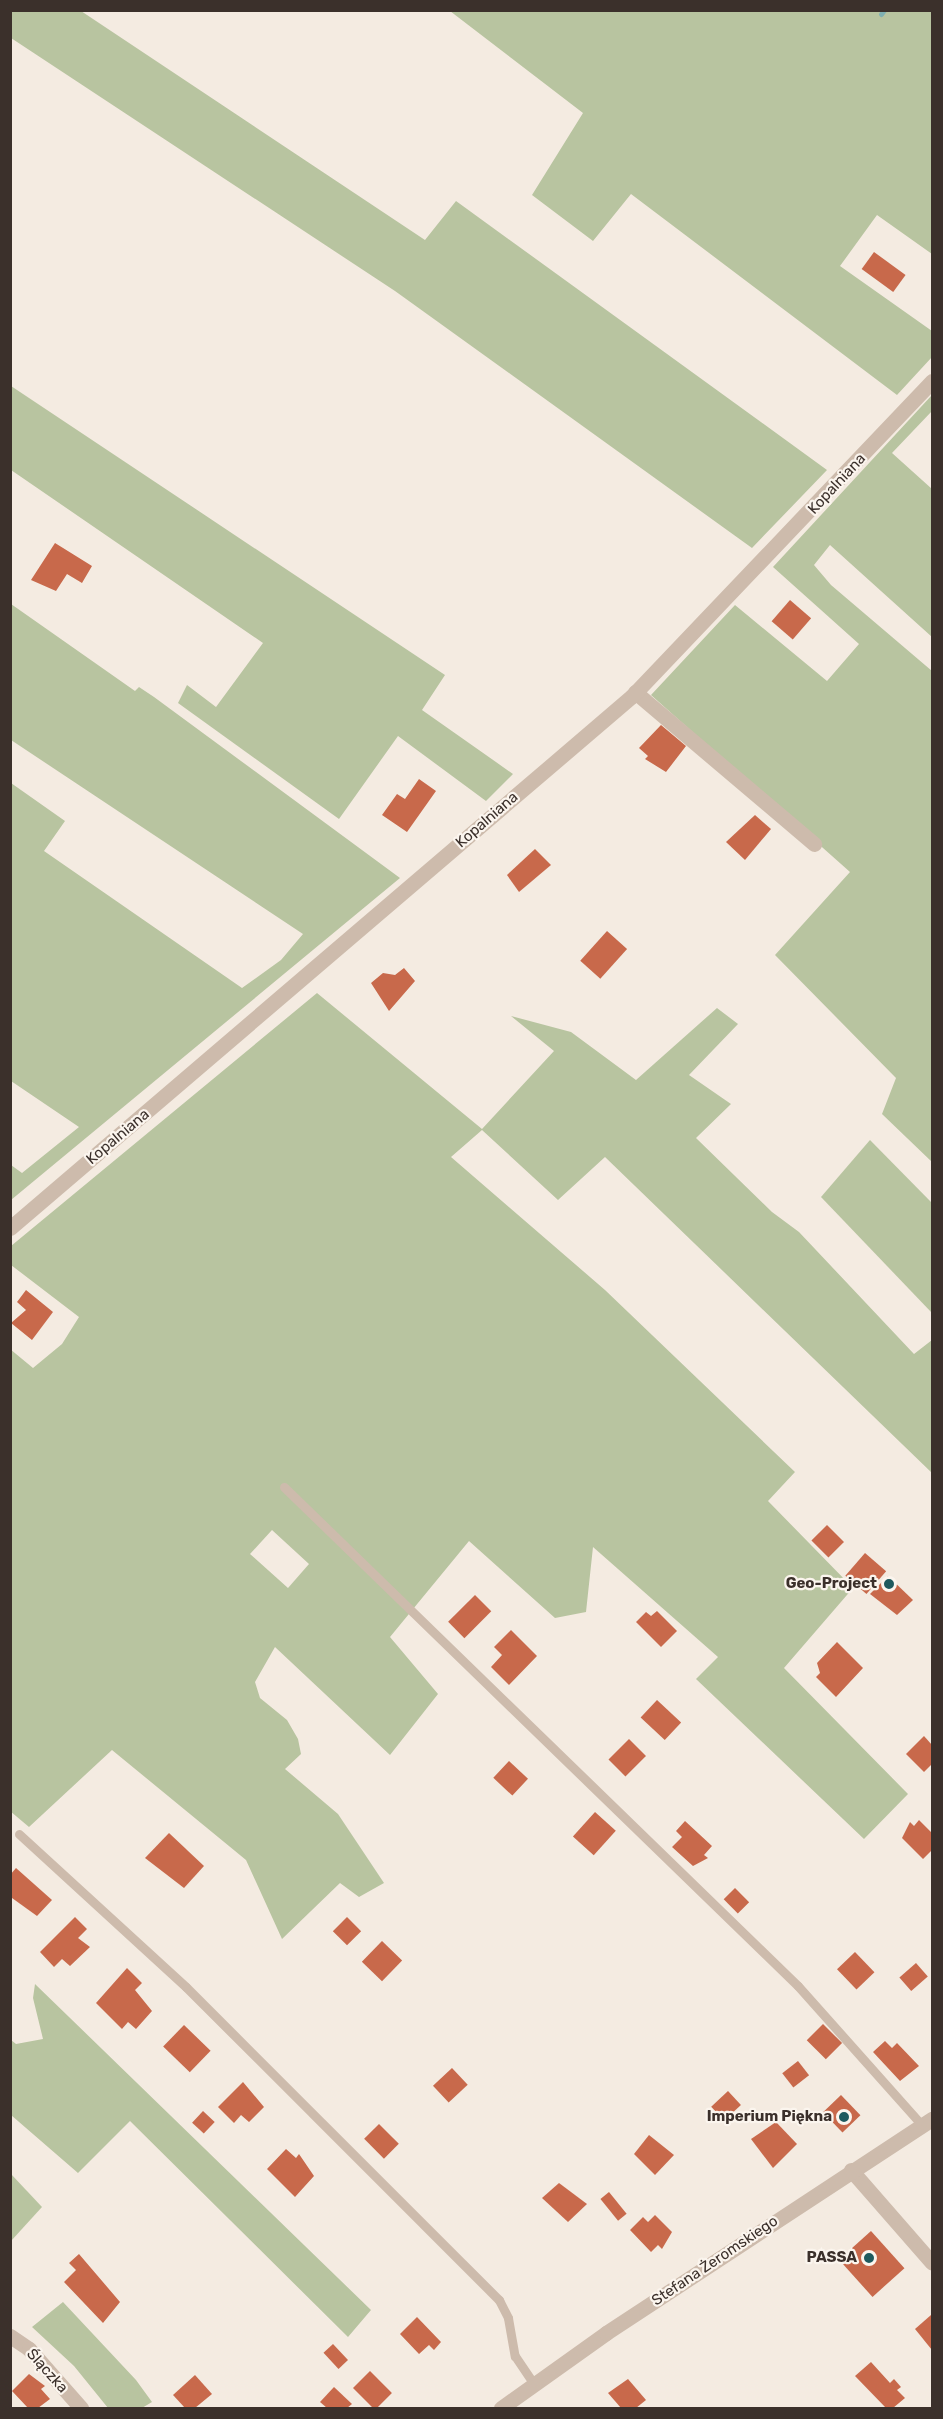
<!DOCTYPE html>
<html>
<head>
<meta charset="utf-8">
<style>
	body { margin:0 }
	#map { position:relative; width:943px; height:2419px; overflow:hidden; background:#f4ebe1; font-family:Rubik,sans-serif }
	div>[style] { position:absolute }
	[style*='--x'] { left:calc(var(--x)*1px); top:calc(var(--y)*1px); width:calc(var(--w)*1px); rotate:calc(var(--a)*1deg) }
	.green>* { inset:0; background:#b8c4a0 }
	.stream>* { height:5px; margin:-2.5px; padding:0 2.5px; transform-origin:2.5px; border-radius:2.5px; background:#7fb0b2 }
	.building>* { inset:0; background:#c8694b; transform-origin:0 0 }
	.service>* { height:9px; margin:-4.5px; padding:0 4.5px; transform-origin:4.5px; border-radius:4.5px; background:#cdbbac }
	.minor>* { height:15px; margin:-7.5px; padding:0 7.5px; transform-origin:7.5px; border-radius:7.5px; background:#cdbbac }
	.dots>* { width:16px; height:16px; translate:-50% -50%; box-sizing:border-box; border:3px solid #fbf5ee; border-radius:50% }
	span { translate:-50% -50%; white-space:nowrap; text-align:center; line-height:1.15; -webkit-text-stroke:4.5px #fbf5ee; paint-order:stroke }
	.street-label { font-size:15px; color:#3b302b }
	.poi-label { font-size:15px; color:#3b302b; font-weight:700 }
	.right { translate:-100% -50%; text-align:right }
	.frame { position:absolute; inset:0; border:12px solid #3b302b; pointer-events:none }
</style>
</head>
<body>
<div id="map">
	<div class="green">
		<div style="clip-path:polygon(10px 11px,81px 11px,425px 240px,456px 201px,827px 470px,752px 548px,395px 291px,11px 38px)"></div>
		<div style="clip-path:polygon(450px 11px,932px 11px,932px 254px,877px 215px,840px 266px,932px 331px,932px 357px,897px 395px,631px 194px,593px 241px,532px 195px,583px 113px)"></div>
		<div style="clip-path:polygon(11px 386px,445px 675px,422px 710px,513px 774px,486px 801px,398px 736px,339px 819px,178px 703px,187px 685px,216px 707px,263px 643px,11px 470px)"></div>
		<div style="clip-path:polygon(932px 395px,932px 411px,892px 453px,932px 489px,932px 637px,830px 545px,814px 565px,831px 585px,932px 671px,932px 1162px,882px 1114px,896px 1078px,775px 955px,850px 872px,651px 695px,735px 605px,827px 681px,859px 644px,773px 567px)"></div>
		<div style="clip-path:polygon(11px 604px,135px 691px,139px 687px,154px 697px,400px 878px,11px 1200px,11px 1165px,22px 1173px,79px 1127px,11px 1081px,11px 783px,65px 821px,44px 851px,242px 988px,281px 960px,303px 934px,11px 740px)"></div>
		<div style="clip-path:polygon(evenodd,317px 993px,482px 1129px,554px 1051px,511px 1016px,571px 1032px,636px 1080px,717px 1008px,738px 1024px,689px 1075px,731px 1104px,696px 1138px,772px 1212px,799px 1232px,914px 1354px,932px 1340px,932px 1473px,605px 1157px,558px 1200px,482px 1130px,451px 1157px,605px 1290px,795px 1472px,768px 1501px,853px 1588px,784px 1668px,908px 1794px,864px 1839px,696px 1679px,718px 1657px,593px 1547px,586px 1612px,555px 1618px,469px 1541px,390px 1637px,438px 1694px,390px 1755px,275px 1647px,255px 1682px,260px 1698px,287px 1720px,298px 1739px,301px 1754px,285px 1769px,338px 1814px,384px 1883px,359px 1897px,340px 1883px,282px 1939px,246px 1860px,112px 1750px,29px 1827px,10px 1811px,10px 1349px,33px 1368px,62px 1344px,79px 1317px,11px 1265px,11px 1246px,317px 993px,272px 1530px,309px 1564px,288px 1588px,250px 1554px,272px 1530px)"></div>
		<div style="clip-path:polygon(870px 1140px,932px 1203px,932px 1313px,821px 1197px)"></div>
		<div style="clip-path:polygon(35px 1984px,371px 2310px,348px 2337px,130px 2121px,78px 2173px,11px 2115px,11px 2040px,16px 2044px,43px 2039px,33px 1998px)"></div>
		<div style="clip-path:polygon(11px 2174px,42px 2207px,11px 2241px,10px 2241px)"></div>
		<div style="clip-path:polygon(63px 2302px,136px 2380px,152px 2402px,142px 2408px,108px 2408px,74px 2366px,32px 2327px)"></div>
	</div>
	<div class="stream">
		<div style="--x:881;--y:14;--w:5;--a:-53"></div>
	</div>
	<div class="building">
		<div style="left:874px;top:252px;width:39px;height:21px;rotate:36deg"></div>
		<div style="clip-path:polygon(55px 543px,92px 566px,82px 583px,67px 574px,56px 591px,31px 580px)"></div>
		<div style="left:790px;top:600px;width:28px;height:28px;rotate:41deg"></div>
		<div style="clip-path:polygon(661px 725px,686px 746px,666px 772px,645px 759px,648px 756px,639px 748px)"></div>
		<div style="clip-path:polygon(419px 779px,436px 791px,407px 832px,382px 815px,397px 794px,405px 799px)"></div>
		<div style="clip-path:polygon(755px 815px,771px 829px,745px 860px,726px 842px)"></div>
		<div style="clip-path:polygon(535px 849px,551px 865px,519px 892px,507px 875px)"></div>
		<div style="left:607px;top:931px;width:27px;height:40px;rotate:42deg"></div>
		<div style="clip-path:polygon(404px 968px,415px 981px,389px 1011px,371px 983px,383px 973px,395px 975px)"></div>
		<div style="clip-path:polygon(26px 1290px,53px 1312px,32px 1340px,11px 1323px,26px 1310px,17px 1302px)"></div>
		<div style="left:827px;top:1525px;width:24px;height:22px;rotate:45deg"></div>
		<div style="left:865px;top:1553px;width:28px;height:30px;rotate:41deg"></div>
		<div style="clip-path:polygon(888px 1576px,913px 1600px,897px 1615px,870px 1594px)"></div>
		<div style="left:475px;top:1595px;width:23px;height:38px;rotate:45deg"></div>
		<div style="clip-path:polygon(657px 1611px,677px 1631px,661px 1647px,636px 1622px,646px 1612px,651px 1616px)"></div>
		<div style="clip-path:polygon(511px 1630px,537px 1656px,509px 1685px,491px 1667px,502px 1655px,494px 1647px)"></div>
		<div style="clip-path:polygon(837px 1642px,863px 1668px,836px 1697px,816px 1677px,820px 1673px,817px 1663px)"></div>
		<div style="left:657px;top:1700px;width:33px;height:24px;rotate:43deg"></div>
		<div style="clip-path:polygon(924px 1736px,932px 1745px,932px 1764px,924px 1772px,906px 1754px)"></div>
		<div style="left:629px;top:1739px;width:24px;height:29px;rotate:45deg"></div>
		<div style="left:509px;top:1761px;width:26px;height:23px;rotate:43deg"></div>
		<div style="left:595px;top:1812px;width:28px;height:33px;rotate:42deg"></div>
		<div style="clip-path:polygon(919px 1820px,932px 1833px,932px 1850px,923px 1859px,902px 1838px,910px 1822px,914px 1826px)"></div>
		<div style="clip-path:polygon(685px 1821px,712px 1846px,704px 1855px,708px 1858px,693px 1866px,672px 1847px,682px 1837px,676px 1831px)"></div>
		<div style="clip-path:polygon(169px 1833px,204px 1866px,184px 1888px,145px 1858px)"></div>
		<div style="clip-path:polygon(16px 1868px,52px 1900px,37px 1916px,12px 1898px,10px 1875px)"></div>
		<div style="left:735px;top:1888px;width:20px;height:16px;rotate:45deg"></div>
		<div style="clip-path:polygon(75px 1917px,87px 1929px,78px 1938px,90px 1947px,70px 1966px,62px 1959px,54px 1967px,40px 1952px)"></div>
		<div style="left:347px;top:1917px;width:20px;height:20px;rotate:45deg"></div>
		<div style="left:382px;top:1941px;width:28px;height:29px;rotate:44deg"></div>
		<div style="left:855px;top:1952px;width:28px;height:25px;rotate:46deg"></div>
		<div style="left:916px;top:1963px;width:18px;height:22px;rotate:49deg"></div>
		<div style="clip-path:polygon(127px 1968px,142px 1983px,135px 1990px,152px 2011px,136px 2029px,128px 2022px,122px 2029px,96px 2003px)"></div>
		<div style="left:823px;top:2024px;width:27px;height:23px;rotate:45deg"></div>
		<div style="left:184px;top:2025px;width:37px;height:30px;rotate:44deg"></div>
		<div style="clip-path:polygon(885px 2041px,892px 2048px,897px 2043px,919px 2066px,900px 2081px,873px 2052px)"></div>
		<div style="left:798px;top:2061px;width:18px;height:20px;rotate:52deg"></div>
		<div style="left:452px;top:2068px;width:23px;height:26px;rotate:47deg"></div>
		<div style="clip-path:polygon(243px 2082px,264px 2107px,249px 2122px,241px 2115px,234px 2123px,218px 2107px)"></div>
		<div style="left:728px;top:2091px;width:19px;height:23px;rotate:47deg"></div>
		<div style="left:841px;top:2095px;width:28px;height:25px;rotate:46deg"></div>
		<div style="left:203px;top:2111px;width:16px;height:16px;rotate:43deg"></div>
		<div style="clip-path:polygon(776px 2122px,797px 2144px,773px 2168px,751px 2139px)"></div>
		<div style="left:379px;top:2124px;width:28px;height:21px;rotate:45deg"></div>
		<div style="clip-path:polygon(649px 2135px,674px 2155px,655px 2175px,634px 2154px)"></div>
		<div style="clip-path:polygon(286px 2149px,296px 2158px,299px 2154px,314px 2176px,295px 2197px,267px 2169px)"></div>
		<div style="clip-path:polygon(559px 2183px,587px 2204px,568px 2222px,542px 2198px)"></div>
		<div style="left:609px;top:2192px;width:28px;height:11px;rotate:51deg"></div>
		<div style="clip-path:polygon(655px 2215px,672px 2232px,662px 2249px,658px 2245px,651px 2252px,630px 2230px,643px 2217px,648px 2222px)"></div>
		<div style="left:871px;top:2231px;width:50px;height:43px;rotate:48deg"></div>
		<div style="clip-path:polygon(79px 2254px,120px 2302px,103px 2323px,64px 2282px,76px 2270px,69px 2263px)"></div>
		<div style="clip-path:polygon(931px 2315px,932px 2317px,932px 2350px,915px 2329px)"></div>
		<div style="clip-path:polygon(417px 2317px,441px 2342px,434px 2350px,429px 2345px,419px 2354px,400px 2334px)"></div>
		<div style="left:333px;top:2344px;width:22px;height:13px;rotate:47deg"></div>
		<div style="clip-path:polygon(871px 2362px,890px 2383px,894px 2379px,901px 2387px,897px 2390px,905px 2398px,893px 2408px,886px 2408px,855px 2376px)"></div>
		<div style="left:370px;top:2371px;width:31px;height:24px;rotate:45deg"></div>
		<div style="clip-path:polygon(29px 2374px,45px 2386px,41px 2389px,50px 2399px,38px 2408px,28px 2408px,12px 2391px)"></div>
		<div style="clip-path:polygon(195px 2375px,212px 2394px,195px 2408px,185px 2408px,173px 2395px)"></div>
		<div style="clip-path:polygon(628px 2379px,646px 2400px,636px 2408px,621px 2408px,608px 2393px)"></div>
		<div style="clip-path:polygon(334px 2387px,352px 2404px,347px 2408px,327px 2408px,320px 2402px)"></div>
	</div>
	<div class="service">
		<div style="--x:284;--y:1487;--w:716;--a:44.15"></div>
		<div style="--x:798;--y:1986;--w:186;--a:48.3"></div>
		<div style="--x:19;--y:1834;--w:226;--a:42.5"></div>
		<div style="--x:186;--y:1987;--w:443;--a:45"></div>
		<div style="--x:499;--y:2300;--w:20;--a:63"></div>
		<div style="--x:508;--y:2318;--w:39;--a:80"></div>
		<div style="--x:515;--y:2356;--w:32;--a:56"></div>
	</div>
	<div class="minor">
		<div style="--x:635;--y:692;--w:235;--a:40.3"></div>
		<div style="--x:10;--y:1228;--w:818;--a:-40.54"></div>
		<div style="--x:632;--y:696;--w:435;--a:-46.4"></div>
		<div style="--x:851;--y:2170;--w:123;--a:48.9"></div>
		<div style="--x:10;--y:2336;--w:23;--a:34"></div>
		<div style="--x:29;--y:2349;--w:79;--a:48.6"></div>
		<div style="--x:501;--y:2408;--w:129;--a:-35.5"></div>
		<div style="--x:606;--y:2333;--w:390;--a:-33.3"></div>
	</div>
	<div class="dots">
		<div style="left:889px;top:1584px;background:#1f5a5e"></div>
		<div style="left:844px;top:2117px;background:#1f5a5e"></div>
		<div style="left:869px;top:2258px;background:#1f5a5e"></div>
	</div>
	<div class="street-label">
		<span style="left:837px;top:484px;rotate:-47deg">Kopalniana</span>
		<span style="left:487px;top:820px;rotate:-41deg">Kopalniana</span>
		<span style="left:118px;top:1137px;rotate:-40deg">Kopalniana</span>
		<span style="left:715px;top:2261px;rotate:-34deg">Stefana Żeromskiego</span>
		<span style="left:47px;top:2371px;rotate:48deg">Ślączka</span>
	</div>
	<div class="poi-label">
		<span class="right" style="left:877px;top:1584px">Geo-Project</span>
		<span class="right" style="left:832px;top:2117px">Imperium Piękna</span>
		<span class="right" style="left:857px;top:2258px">PASSA</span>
	</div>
	<div class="frame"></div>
</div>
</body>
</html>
